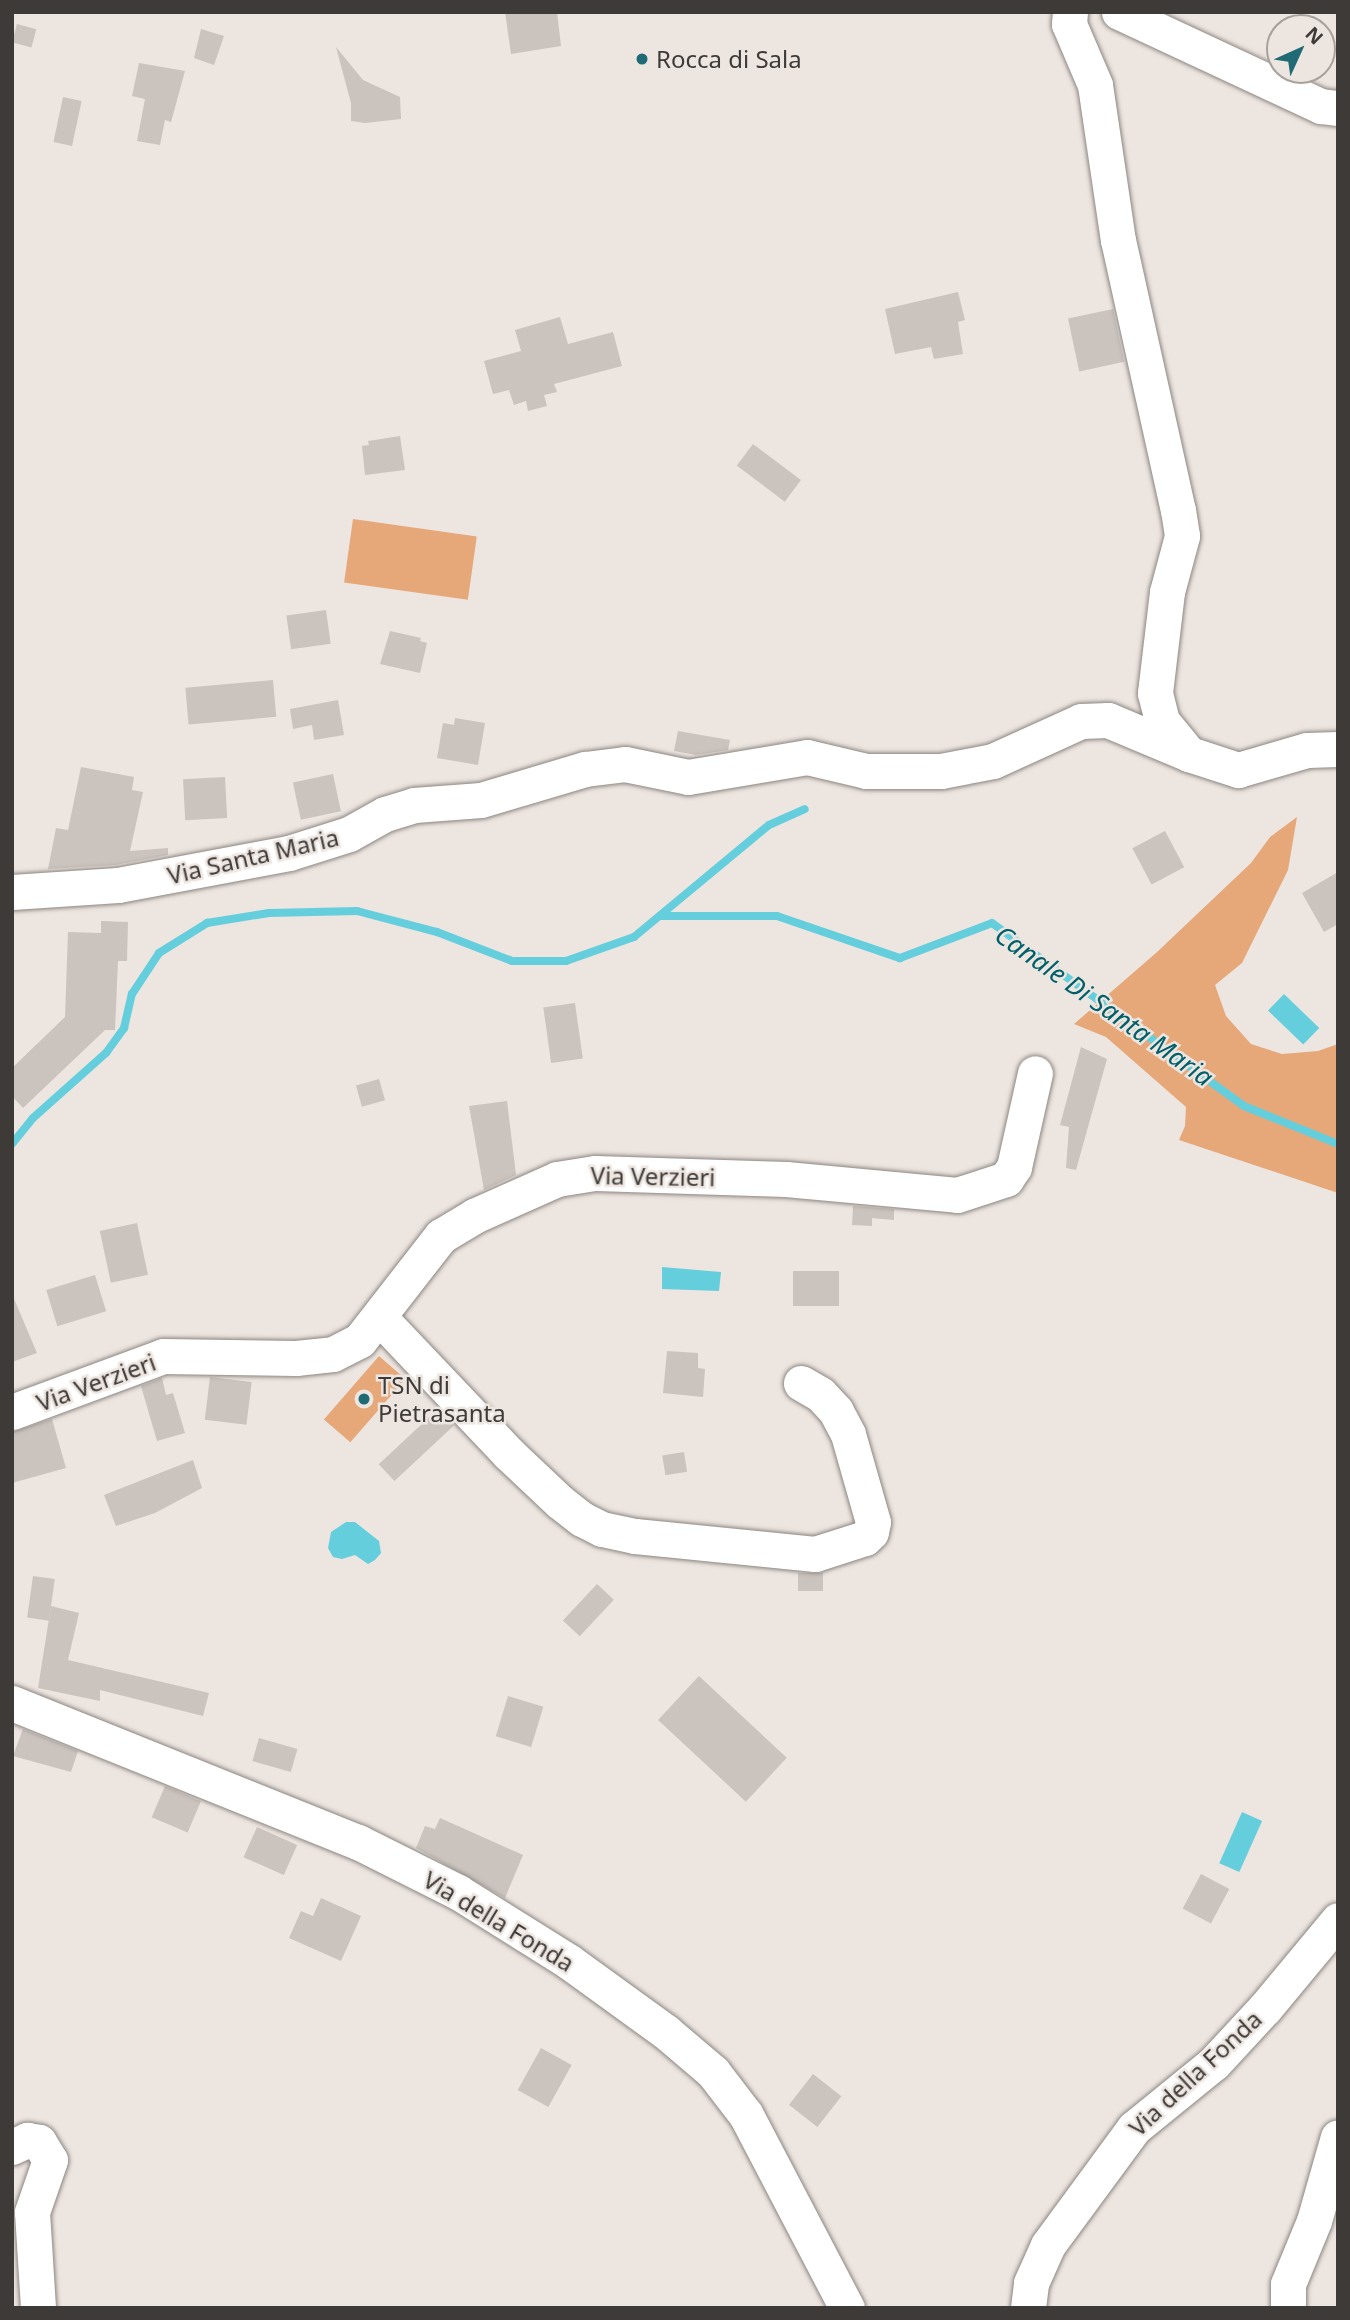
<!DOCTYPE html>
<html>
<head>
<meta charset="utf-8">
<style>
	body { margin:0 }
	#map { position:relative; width:1350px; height:2320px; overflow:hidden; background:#ede5e0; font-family:"Noto Sans",sans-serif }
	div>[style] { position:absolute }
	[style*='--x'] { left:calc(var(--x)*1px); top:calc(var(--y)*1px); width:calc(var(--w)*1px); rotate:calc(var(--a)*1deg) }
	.green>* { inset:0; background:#e6a779; transform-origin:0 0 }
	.water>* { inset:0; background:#65cedd; transform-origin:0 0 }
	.stream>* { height:8px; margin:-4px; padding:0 4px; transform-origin:4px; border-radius:4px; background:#65cedd }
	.building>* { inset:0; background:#cac3be; transform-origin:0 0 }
	.roads { filter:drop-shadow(0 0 2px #8c8681) drop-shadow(0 0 2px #8c8681) }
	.minor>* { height:35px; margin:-17.5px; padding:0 17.5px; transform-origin:17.5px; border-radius:17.5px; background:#fff }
	.dots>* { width:19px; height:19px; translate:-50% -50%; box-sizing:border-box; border:4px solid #ede5e0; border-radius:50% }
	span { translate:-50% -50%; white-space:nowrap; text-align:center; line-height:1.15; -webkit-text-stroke:5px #ede5e0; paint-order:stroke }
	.poi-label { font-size:24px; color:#3d3a38 }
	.left { translate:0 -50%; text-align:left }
	.street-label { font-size:24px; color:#3d3a38 }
	.water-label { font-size:26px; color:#00606a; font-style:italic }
	.frame { position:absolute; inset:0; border:14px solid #3d3a38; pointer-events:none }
	.north { position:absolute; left:1266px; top:14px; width:70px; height:70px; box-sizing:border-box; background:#ede5e0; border:2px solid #a7a19d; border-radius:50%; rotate:45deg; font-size:19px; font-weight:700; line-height:28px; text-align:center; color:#3d3a38 }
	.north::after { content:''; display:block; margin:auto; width:24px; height:32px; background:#1f6a74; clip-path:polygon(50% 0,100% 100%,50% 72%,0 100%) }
</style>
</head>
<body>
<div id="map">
	<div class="green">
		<div style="left:353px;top:519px;width:125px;height:64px;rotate:8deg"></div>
		<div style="clip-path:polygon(1297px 817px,1288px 870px,1242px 963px,1215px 985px,1226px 1016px,1251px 1044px,1282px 1054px,1318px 1051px,1338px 1044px,1338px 1193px,1179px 1140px,1185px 1126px,1186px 1107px,1106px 1037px,1074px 1024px,1156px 953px,1251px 863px,1270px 837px)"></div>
		<div style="left:379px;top:1356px;width:35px;height:84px;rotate:41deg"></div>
	</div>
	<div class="water">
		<div style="left:1284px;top:994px;width:49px;height:23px;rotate:44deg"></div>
		<div style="clip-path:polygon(662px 1267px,721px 1272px,719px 1291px,662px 1289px)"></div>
		<div style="clip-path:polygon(346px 1522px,355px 1522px,379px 1541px,381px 1553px,375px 1560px,368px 1564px,355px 1555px,342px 1559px,333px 1557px,328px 1548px,331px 1532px)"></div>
		<div style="left:1242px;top:1812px;width:22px;height:56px;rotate:24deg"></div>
	</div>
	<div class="stream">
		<div style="--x:660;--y:916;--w:117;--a:0"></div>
		<div style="--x:777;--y:916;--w:130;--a:18.9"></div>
		<div style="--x:900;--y:958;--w:98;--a:-20.8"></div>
		<div style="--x:992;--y:923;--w:311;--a:36"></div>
		<div style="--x:1244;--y:1106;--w:101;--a:22"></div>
		<div style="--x:12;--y:1144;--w:33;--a:-51"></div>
		<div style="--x:33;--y:1118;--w:98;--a:-41.7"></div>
		<div style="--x:106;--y:1053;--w:31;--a:-54"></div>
		<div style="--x:124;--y:1028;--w:35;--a:-77"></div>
		<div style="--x:132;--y:994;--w:49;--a:-56.6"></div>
		<div style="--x:159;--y:953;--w:57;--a:-32"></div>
		<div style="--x:207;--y:923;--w:63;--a:-9.2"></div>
		<div style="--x:269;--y:913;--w:88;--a:-1.3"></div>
		<div style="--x:357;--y:911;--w:83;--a:14.7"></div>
		<div style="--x:437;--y:932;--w:80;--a:21.1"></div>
		<div style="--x:512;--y:961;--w:54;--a:0"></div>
		<div style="--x:566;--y:961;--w:72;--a:-19.4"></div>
		<div style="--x:634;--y:937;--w:175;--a:-39.7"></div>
		<div style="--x:769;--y:825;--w:39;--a:-24"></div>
	</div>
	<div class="building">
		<div style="clip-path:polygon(505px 12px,557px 12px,561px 46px,511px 54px)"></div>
		<div style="left:17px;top:24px;width:20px;height:19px;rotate:15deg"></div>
		<div style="clip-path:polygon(201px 29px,224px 36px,214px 65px,194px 58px)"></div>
		<div style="clip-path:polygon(336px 47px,363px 80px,400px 97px,401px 119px,365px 123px,351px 121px,351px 103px)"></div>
		<div style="clip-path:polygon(139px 63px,185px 71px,171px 122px,165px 120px,160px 145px,137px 141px,145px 99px,132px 96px)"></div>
		<div style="left:63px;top:97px;width:19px;height:46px;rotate:12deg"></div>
		<div style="clip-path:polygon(958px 292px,965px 320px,958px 322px,963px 354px,934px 359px,931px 347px,895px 354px,885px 309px)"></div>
		<div style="left:1113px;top:309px;width:54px;height:46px;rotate:78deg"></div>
		<div style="clip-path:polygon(560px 317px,568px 344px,613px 332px,622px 366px,554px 384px,557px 392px,544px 395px,547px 406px,528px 411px,526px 401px,514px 405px,509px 390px,493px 394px,484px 361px,521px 351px,515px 330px)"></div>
		<div style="clip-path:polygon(400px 436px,405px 470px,365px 475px,362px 446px,369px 445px,368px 441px)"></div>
		<div style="left:753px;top:444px;width:60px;height:27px;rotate:37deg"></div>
		<div style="left:326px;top:610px;width:34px;height:40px;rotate:82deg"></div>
		<div style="clip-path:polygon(390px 631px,421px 638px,420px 641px,427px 643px,420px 673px,380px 664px)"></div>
		<div style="left:273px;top:680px;width:37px;height:88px;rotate:85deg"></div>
		<div style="clip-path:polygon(338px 700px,344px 735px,314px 740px,312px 725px,293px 729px,290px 709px)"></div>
		<div style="clip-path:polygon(455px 718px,485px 723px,478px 765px,437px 758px,443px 723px,454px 725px)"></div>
		<div style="clip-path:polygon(678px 731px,730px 740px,728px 750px,696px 755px,674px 751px)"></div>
		<div style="clip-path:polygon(81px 767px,134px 777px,132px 790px,143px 792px,130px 851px,168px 848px,168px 855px,115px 865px,48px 869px,56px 828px,68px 830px)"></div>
		<div style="left:333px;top:774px;width:38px;height:41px;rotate:78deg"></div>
		<div style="left:225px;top:777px;width:41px;height:42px;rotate:87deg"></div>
		<div style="left:1165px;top:831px;width:41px;height:37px;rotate:62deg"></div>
		<div style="clip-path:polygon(1338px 872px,1338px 924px,1324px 932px,1302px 893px)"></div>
		<div style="clip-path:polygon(101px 921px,128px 922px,127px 961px,118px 961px,115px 1030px,105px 1030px,23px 1108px,12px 1096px,12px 1068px,65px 1017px,68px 932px,101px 933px)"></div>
		<div style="left:575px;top:1003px;width:56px;height:32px;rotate:82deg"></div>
		<div style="clip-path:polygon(1081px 1047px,1107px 1059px,1076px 1170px,1066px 1168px,1069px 1127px,1060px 1125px)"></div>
		<div style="left:379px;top:1079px;width:22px;height:24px;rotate:74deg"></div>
		<div style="clip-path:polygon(507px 1101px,516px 1175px,484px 1190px,469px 1106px)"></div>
		<div style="clip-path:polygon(853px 1206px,894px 1209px,894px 1220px,872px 1218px,872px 1226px,852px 1225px)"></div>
		<div style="left:137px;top:1223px;width:53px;height:38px;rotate:78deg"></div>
		<div style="left:793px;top:1271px;width:46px;height:35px"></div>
		<div style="left:95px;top:1275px;width:38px;height:51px;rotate:73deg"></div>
		<div style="clip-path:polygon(12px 1294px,37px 1353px,12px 1362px)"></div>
		<div style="clip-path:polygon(667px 1351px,698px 1353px,698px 1368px,705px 1369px,703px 1397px,663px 1393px)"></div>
		<div style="left:210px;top:1377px;width:42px;height:43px;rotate:7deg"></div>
		<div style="clip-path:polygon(162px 1378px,166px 1395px,173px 1393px,185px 1433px,157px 1441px,141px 1386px)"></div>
		<div style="left:438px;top:1409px;width:23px;height:81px;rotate:47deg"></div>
		<div style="clip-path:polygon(52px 1419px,66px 1468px,12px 1483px,12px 1432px)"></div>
		<div style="left:684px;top:1452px;width:20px;height:22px;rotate:81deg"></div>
		<div style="clip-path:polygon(193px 1460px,202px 1488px,155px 1513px,116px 1526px,104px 1495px)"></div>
		<div style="left:798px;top:1573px;width:25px;height:18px"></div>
		<div style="left:33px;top:1576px;width:22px;height:42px;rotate:8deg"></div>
		<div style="left:597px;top:1584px;width:23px;height:50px;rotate:43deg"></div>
		<div style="clip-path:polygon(51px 1606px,79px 1613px,68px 1660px,209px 1693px,203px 1716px,100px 1690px,100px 1701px,38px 1688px)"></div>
		<div style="left:699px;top:1676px;width:120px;height:60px;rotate:43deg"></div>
		<div style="left:508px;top:1696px;width:37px;height:42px;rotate:17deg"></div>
		<div style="clip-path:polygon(23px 1729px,78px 1751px,71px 1772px,13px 1756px)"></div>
		<div style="left:259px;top:1738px;width:40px;height:24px;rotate:16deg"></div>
		<div style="left:165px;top:1786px;width:39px;height:34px;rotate:23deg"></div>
		<div style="clip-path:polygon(440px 1818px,523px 1855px,505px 1898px,416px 1848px,425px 1826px,435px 1829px)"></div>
		<div style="left:257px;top:1827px;width:44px;height:33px;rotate:24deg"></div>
		<div style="left:1201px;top:1874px;width:32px;height:39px;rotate:28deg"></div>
		<div style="clip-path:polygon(321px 1898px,361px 1916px,341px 1961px,289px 1938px,301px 1911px,313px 1916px)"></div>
		<div style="left:541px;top:2048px;width:35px;height:48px;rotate:29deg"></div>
		<div style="left:813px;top:2074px;width:36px;height:39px;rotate:38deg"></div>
	</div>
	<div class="roads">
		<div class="minor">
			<div style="--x:1070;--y:12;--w:12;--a:95"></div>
			<div style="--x:1069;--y:24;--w:66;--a:66.9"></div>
			<div style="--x:1095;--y:85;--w:157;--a:81.6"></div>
			<div style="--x:1118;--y:240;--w:277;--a:77.5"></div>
			<div style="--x:1178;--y:510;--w:26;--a:81"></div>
			<div style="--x:1182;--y:536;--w:58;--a:105"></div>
			<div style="--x:1167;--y:592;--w:102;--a:96.8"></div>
			<div style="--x:1155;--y:693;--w:29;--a:76"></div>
			<div style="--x:1162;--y:721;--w:43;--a:50.7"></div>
			<div style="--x:1119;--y:12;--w:223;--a:25"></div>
			<div style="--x:1321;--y:106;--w:17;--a:7"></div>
			<div style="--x:12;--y:892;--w:106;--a:-3.8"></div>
			<div style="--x:118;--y:885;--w:174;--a:-10.6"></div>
			<div style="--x:289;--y:853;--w:63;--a:-17.6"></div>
			<div style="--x:349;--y:834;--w:41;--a:-29.1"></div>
			<div style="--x:385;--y:814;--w:30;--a:-17"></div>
			<div style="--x:414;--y:805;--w:67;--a:-4.3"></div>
			<div style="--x:481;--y:800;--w:109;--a:-16.6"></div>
			<div style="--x:585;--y:769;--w:40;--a:-7.1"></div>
			<div style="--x:625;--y:764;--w:64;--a:11.7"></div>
			<div style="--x:688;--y:777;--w:121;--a:-9.5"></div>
			<div style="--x:807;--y:757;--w:61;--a:13.3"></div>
			<div style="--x:866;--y:771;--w:75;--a:0"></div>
			<div style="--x:941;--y:771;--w:53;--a:-10.9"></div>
			<div style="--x:993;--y:761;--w:97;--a:-24.4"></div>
			<div style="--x:1081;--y:721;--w:27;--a:-2"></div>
			<div style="--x:1108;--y:720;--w:88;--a:22.8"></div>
			<div style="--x:1189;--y:754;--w:52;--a:18.1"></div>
			<div style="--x:1238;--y:770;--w:72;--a:-16.2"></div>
			<div style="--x:1307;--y:750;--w:31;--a:-2"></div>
			<div style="--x:380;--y:1318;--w:186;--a:46.5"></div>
			<div style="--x:508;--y:1453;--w:71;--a:43.3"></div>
			<div style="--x:560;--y:1502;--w:28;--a:38"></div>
			<div style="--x:582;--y:1519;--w:22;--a:27"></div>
			<div style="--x:602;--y:1529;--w:34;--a:12"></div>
			<div style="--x:635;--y:1536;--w:181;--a:5.7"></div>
			<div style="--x:815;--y:1554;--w:52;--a:-17.7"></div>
			<div style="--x:865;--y:1538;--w:8;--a:-45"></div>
			<div style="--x:871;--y:1532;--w:10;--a:-79"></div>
			<div style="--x:873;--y:1522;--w:91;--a:-105.9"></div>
			<div style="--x:848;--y:1434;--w:26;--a:-118"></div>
			<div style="--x:836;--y:1411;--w:23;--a:-133"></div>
			<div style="--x:820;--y:1394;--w:22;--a:-150"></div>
			<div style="--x:12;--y:1412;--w:161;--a:-20.3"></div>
			<div style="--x:163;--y:1356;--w:133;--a:0.9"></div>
			<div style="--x:296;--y:1358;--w:37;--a:-6"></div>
			<div style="--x:333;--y:1354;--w:30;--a:-27"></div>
			<div style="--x:360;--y:1340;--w:132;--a:-52.1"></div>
			<div style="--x:441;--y:1236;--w:39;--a:-31"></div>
			<div style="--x:474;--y:1216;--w:91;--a:-24"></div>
			<div style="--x:557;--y:1179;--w:38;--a:-9"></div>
			<div style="--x:595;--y:1173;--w:191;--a:1.8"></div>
			<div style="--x:786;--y:1179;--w:172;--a:5.3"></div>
			<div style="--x:957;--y:1195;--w:52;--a:-18.1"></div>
			<div style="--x:1006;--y:1179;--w:14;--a:-56"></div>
			<div style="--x:1014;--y:1167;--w:96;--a:-77.4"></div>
			<div style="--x:12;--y:1703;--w:373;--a:21.9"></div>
			<div style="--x:358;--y:1842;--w:112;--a:26.6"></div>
			<div style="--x:458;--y:1892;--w:130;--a:32.1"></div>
			<div style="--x:568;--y:1961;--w:121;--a:35.9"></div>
			<div style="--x:666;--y:2032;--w:62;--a:40.4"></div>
			<div style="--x:713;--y:2072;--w:54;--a:52.5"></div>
			<div style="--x:746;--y:2115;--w:218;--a:62.4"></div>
			<div style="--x:12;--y:2147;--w:17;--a:-25"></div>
			<div style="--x:27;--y:2140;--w:12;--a:9"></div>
			<div style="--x:39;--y:2142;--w:21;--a:59"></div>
			<div style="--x:50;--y:2160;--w:55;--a:109.1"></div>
			<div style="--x:32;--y:2212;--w:96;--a:86.4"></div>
			<div style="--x:1028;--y:2308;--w:25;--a:-83"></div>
			<div style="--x:1031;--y:2283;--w:42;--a:-65.9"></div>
			<div style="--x:1048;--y:2245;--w:145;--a:-53.7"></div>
			<div style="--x:1134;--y:2128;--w:103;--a:-39.1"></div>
			<div style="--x:1214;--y:2063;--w:75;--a:-47.2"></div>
			<div style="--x:1265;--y:2008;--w:114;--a:-50.3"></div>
			<div style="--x:1288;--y:2308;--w:24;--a:-90"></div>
			<div style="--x:1288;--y:2284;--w:68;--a:-67.6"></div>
			<div style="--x:1314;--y:2221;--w:87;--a:-74.1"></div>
		</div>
	</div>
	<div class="dots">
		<div style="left:642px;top:59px;background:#1f6a74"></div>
		<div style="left:364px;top:1399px;background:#1f6a74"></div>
	</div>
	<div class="poi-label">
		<span class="left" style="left:656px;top:59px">Rocca di Sala</span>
		<span class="left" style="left:378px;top:1399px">TSN di<br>Pietrasanta</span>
	</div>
	<div class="street-label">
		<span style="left:253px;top:856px;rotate:-13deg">Via Santa Maria</span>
		<span style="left:653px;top:1176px;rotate:1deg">Via Verzieri</span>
		<span style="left:96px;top:1382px;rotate:-20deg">Via Verzieri</span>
		<span style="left:499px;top:1921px;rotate:31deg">Via della Fonda</span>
		<span style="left:1195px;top:2073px;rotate:-43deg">Via della Fonda</span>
	</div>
	<div class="water-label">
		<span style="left:1104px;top:1006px;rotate:35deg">Canale Di Santa Maria</span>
	</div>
	<div class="frame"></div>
	<div class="north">N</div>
</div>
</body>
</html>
